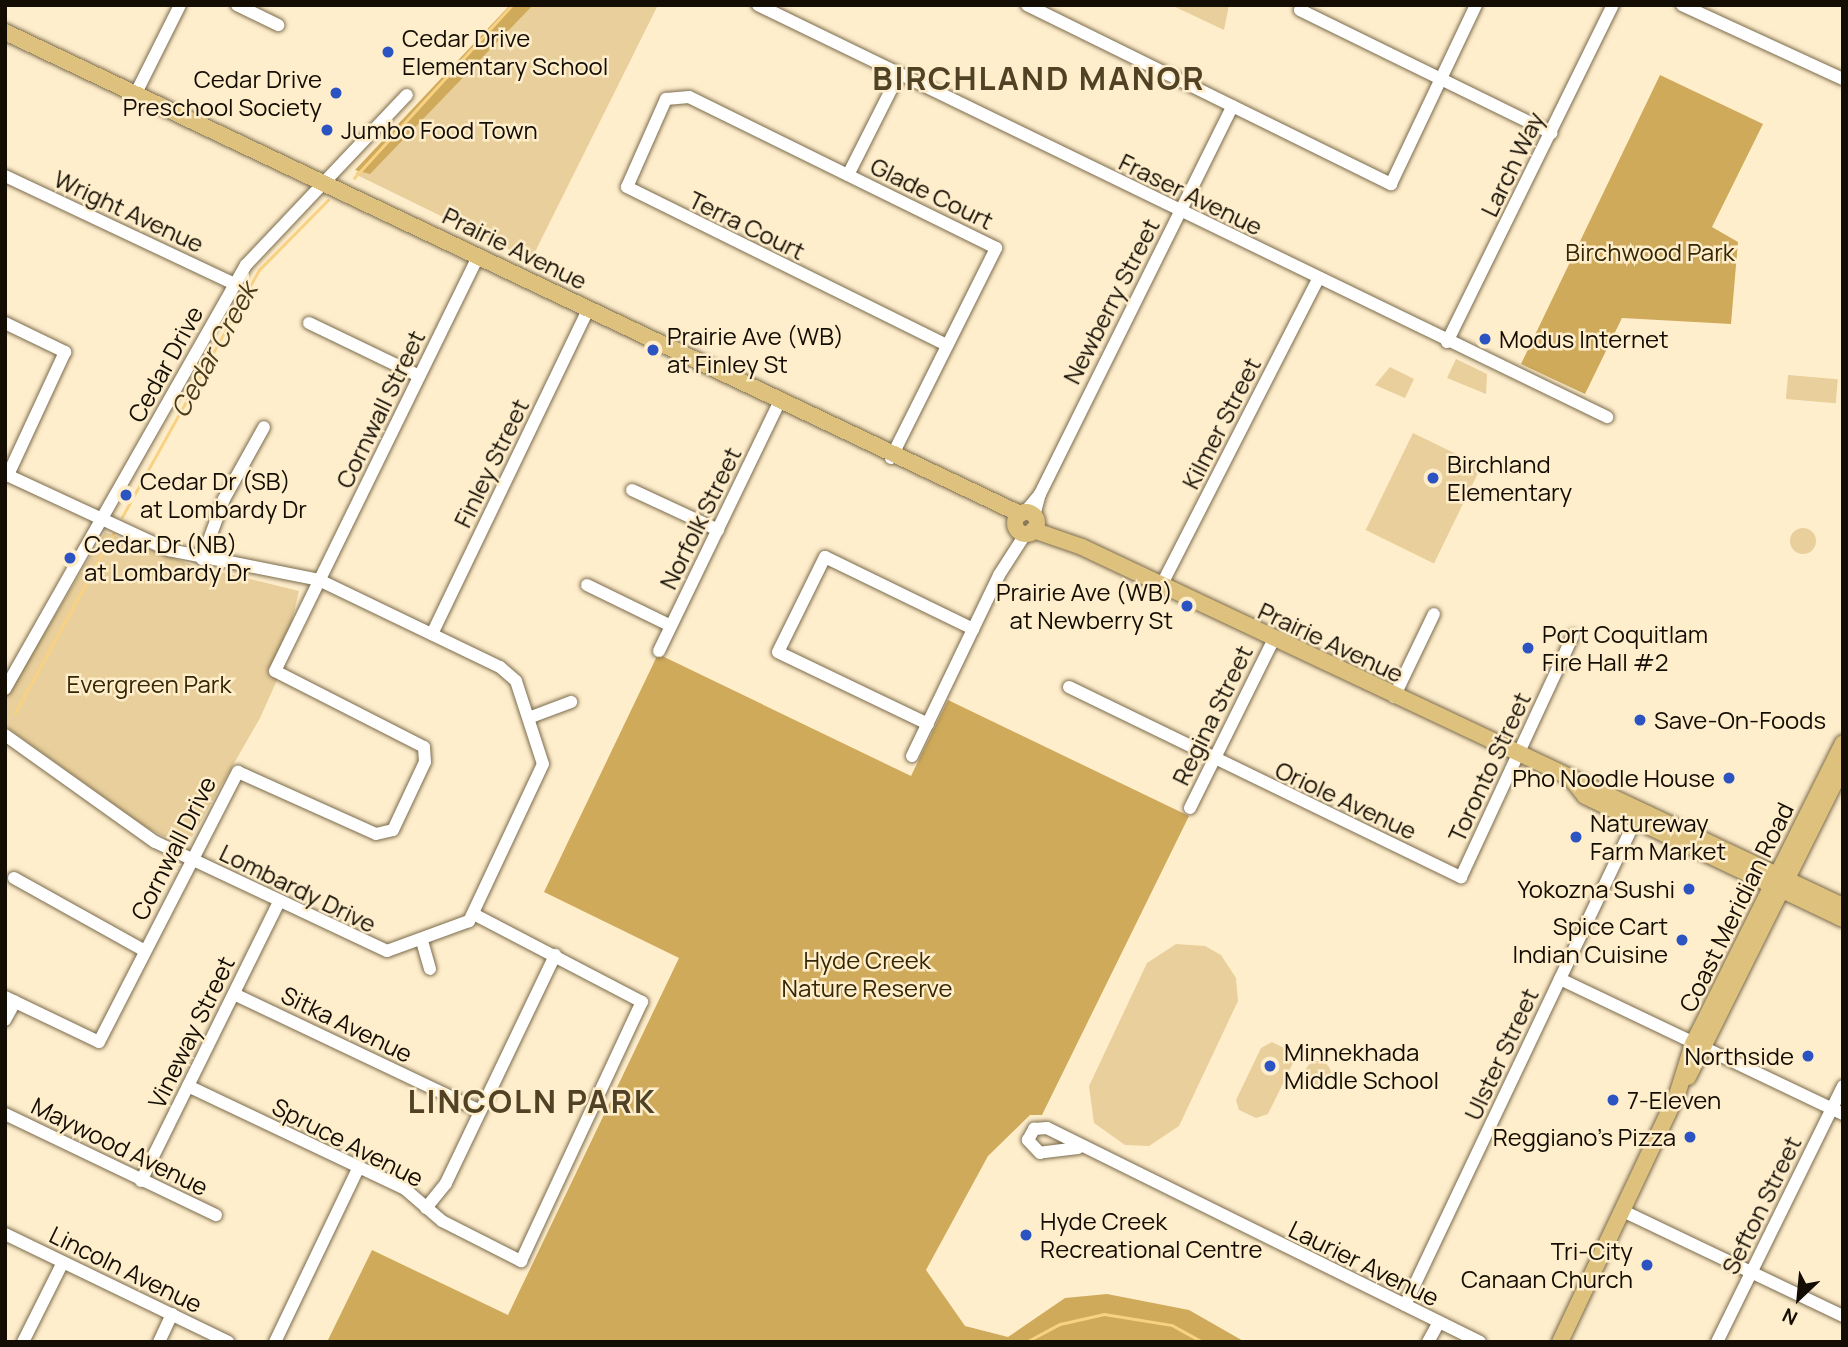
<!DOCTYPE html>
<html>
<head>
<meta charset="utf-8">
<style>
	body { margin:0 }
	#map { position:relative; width:1848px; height:1347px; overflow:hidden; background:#fec; font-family:Manrope,sans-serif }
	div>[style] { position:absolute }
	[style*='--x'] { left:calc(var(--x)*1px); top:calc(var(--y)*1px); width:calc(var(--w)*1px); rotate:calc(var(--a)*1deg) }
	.green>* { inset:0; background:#e8cf9c; transform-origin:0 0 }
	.round { border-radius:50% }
	.forest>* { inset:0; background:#cfaa5b }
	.stream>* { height:2.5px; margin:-1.25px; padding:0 1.25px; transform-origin:1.25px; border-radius:1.25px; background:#f8d282 }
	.roads { filter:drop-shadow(0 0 2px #7a6b4d) drop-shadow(0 0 2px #7a6b4d) }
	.minor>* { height:12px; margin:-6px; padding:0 6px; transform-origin:6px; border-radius:6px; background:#fff }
	.major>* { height:16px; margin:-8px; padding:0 8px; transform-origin:8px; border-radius:8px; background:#ddc17d }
	.major>.ring { margin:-8px; padding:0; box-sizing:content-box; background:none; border:16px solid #ddc17d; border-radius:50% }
	.dots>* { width:19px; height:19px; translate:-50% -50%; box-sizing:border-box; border:4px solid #fec; border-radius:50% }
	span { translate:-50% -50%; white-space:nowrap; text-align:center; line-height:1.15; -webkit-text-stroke:5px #fec; paint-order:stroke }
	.poi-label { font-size:24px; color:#130d03 }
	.left { translate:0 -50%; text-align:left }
	.right { translate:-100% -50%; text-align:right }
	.street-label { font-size:24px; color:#130d03 }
	.park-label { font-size:24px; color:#362703 }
	.water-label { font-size:26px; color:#4b3b19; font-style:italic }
	.district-label { font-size:32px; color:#504225; font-weight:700; letter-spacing:2px }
	.frame { position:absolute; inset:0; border:7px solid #130d03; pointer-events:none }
	.north { position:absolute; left:1764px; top:1263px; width:70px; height:70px; -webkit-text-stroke:5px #fec; paint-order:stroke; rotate:206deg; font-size:19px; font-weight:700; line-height:28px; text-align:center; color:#130d03 }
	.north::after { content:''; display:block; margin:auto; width:24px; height:32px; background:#130d03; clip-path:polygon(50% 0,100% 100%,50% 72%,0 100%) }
</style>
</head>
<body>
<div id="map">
	<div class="green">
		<div style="clip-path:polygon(512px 5px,658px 5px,531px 260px,355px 174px)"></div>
		<div style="clip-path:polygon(1171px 5px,1229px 5px,1224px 30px)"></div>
		<div style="clip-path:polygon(1456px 359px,1487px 374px,1486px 394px,1447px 378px)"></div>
		<div style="clip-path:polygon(1390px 367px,1414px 379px,1405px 398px,1375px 385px)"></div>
		<div style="left:1788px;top:375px;width:50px;height:24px;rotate:5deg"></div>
		<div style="left:1413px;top:433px;width:76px;height:108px;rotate:26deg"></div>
		<div class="round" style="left:1790px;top:528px;width:26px;height:26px"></div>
		<div style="clip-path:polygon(105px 532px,192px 565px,299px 591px,278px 678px,260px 718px,186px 847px,147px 828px,5px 726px,5px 699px)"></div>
		<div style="clip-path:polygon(1176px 944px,1205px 946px,1221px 955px,1236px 978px,1238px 1001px,1179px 1126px,1149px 1146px,1125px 1145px,1094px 1123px,1089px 1086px,1147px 963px)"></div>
		<div style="clip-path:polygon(1272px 1042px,1290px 1051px,1293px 1063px,1268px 1114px,1256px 1118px,1239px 1110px,1236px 1100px,1261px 1048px)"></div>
		<div class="round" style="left:1305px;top:1061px;width:26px;height:26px"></div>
	</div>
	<div class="forest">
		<div style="clip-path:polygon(510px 5px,533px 5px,370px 174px,355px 170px)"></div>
		<div style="clip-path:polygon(1660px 75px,1763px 124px,1712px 227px,1738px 242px,1731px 324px,1622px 318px,1585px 394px,1521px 364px)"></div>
		<div style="clip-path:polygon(658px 654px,911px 776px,948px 700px,1189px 816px,1042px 1115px,1030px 1115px,988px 1156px,926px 1270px,965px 1326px,1008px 1337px,1065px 1298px,1107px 1294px,1189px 1310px,1245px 1342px,327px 1342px,372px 1250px,508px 1315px,679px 958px,544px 892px)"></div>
	</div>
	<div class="stream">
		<div style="--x:354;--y:178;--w:234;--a:-47.6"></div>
		<div style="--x:122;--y:517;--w:282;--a:-61"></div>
		<div style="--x:259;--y:270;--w:98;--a:-45.4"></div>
		<div style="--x:15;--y:713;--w:204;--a:-61.3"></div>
		<div style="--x:1026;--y:1342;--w:38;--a:-28"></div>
		<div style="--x:1060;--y:1324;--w:45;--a:-12.8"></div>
		<div style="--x:1104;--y:1314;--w:69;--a:9.2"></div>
		<div style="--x:1172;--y:1325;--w:35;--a:29"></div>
	</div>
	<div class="roads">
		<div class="minor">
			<div style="--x:237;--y:5;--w:46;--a:26"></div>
			<div style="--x:758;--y:5;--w:944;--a:25.89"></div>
			<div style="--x:1027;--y:5;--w:406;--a:26.2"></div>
			<div style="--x:1391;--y:184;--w:198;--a:-64.6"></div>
			<div style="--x:1682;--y:5;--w:177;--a:24.7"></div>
			<div style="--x:1300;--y:10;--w:280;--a:26.1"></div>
			<div style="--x:136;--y:93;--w:98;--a:-63.4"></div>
			<div style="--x:848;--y:175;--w:113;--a:-63.2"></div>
			<div style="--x:5;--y:176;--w:253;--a:25.2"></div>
			<div style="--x:5;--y:323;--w:67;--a:25.8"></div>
			<div style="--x:65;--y:352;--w:136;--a:114.9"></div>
			<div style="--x:309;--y:323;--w:122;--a:25.7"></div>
			<div style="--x:1447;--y:342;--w:376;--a:-63.8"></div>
			<div style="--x:891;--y:458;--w:235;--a:-63.4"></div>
			<div style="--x:996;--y:248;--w:342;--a:-153.8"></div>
			<div style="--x:689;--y:97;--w:23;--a:175"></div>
			<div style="--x:666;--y:99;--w:96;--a:113.9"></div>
			<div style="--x:627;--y:187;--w:357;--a:26.3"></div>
			<div style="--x:5;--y:474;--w:181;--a:24.9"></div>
			<div style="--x:169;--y:550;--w:153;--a:11.3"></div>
			<div style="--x:319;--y:580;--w:201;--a:25.7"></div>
			<div style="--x:500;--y:667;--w:21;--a:41"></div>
			<div style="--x:516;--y:681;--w:87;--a:72"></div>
			<div style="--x:543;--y:764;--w:174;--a:115.2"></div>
			<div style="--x:469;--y:921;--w:87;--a:159.9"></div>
			<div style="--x:387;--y:951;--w:256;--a:-154.8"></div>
			<div style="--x:155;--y:842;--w:184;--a:-144.5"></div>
			<div style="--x:632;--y:490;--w:95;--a:24.9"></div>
			<div style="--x:1025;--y:512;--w:23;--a:-50"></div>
			<div style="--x:1040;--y:494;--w:433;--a:-63.6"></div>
			<div style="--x:1034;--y:516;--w:23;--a:-75"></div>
			<div style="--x:202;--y:559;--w:64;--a:-69.9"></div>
			<div style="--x:224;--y:499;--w:82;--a:-60.9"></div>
			<div style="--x:587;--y:585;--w:93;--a:26"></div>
			<div style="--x:1161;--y:586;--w:345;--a:-62.9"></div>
			<div style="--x:432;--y:634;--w:360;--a:-64.3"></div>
			<div style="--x:659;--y:651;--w:276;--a:-64.2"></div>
			<div style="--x:1069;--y:687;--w:436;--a:25.9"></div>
			<div style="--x:1461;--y:877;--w:266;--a:-65.1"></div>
			<div style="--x:5;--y:689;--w:488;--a:-60.4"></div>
			<div style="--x:246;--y:265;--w:234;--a:-46.6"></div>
			<div style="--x:1394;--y:697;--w:92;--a:-64.3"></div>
			<div style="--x:531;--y:717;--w:43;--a:-20.6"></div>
			<div style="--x:928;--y:724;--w:166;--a:-154.4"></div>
			<div style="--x:778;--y:652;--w:106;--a:-63.7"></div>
			<div style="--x:825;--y:557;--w:165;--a:25.9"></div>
			<div style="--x:912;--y:756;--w:201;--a:-64.3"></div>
			<div style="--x:999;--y:575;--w:50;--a:-57.3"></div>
			<div style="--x:1190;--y:808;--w:186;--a:-63.6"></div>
			<div style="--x:14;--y:878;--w:150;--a:29.1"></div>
			<div style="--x:422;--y:941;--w:29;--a:74"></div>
			<div style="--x:1560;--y:979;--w:314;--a:25.5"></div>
			<div style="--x:234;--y:994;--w:272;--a:25.4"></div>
			<div style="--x:5;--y:997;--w:104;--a:25.6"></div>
			<div style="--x:99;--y:1042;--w:304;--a:-62.8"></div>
			<div style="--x:238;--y:772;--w:151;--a:24.2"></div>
			<div style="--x:376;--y:834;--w:17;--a:-13"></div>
			<div style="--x:393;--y:830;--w:75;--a:-64.8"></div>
			<div style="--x:425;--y:762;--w:15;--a:-94"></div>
			<div style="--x:424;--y:747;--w:167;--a:-153"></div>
			<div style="--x:275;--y:671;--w:463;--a:-63.9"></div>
			<div style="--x:5;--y:1020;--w:21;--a:-61"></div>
			<div style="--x:188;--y:1086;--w:240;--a:25.4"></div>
			<div style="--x:405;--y:1189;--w:49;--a:40.9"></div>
			<div style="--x:442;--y:1221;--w:89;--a:26.9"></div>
			<div style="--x:521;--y:1261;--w:286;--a:-65"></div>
			<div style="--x:642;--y:1002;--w:190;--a:-152.4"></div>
			<div style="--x:5;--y:1114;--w:234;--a:25.6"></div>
			<div style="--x:1078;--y:1148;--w:38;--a:173"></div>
			<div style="--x:1040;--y:1153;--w:18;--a:-133"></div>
			<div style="--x:1028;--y:1140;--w:13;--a:-61"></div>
			<div style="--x:1034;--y:1129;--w:13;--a:-4"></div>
			<div style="--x:1047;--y:1128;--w:483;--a:26.3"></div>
			<div style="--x:141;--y:1181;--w:311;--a:-63.7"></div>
			<div style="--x:426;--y:1208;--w:32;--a:-51"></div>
			<div style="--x:446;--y:1183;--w:253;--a:-64.4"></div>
			<div style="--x:1623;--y:1211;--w:244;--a:25.5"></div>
			<div style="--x:5;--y:1234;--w:248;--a:25.8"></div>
			<div style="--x:1405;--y:1305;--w:536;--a:-64.58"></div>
			<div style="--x:23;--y:1342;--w:89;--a:-63.4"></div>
			<div style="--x:159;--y:1342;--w:31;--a:-65"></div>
			<div style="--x:275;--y:1342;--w:194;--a:-64.4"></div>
			<div style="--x:1428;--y:1342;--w:23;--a:-61"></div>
			<div style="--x:1717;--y:1342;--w:285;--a:-63.8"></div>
		</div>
		<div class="major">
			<div style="--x:5;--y:32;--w:1124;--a:25.4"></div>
			<div class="ring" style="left:1015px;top:512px;width:6px;height:6px"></div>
			<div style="--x:1033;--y:530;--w:52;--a:19.1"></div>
			<div style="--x:1082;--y:547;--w:841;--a:25.26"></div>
			<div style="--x:1573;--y:781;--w:19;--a:51"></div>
			<div style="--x:1585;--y:796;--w:286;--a:25.5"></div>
			<div style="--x:1688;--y:1077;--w:347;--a:-63.5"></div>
			<div style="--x:1560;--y:1342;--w:273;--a:-64.7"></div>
			<div style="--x:1677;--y:1095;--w:53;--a:-72.6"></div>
			<div style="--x:1693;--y:1044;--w:336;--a:-63.5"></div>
		</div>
	</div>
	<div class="dots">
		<div style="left:388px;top:52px;background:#2b53c2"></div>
		<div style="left:336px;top:93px;background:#2b53c2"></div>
		<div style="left:327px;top:130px;background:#2b53c2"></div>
		<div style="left:1485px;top:339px;background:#2b53c2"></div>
		<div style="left:653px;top:350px;background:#2b53c2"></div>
		<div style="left:1433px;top:478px;background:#2b53c2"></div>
		<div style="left:126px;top:495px;background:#2b53c2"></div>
		<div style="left:70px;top:558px;background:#2b53c2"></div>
		<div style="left:1187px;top:606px;background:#2b53c2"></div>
		<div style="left:1528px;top:648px;background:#2b53c2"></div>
		<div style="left:1640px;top:720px;background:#2b53c2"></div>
		<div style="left:1729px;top:778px;background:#2b53c2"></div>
		<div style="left:1576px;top:837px;background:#2b53c2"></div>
		<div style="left:1689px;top:889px;background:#2b53c2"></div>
		<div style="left:1682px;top:940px;background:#2b53c2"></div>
		<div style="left:1808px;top:1056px;background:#2b53c2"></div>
		<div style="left:1270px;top:1066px;background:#2b53c2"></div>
		<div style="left:1613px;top:1100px;background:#2b53c2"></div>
		<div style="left:1690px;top:1137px;background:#2b53c2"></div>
		<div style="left:1026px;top:1235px;background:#2b53c2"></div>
		<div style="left:1647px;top:1265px;background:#2b53c2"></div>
	</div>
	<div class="poi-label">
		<span class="left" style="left:402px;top:52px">Cedar Drive<br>Elementary School</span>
		<span class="right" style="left:322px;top:93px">Cedar Drive<br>Preschool Society</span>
		<span class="left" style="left:341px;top:130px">Jumbo Food Town</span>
		<span class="left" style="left:667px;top:350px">Prairie Ave (WB)<br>at Finley St</span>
		<span class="left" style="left:1499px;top:339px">Modus Internet</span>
		<span class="left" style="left:1447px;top:478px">Birchland<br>Elementary</span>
		<span class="left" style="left:140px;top:495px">Cedar Dr (SB)<br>at Lombardy Dr</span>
		<span class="left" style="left:84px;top:558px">Cedar Dr (NB)<br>at Lombardy Dr</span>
		<span class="right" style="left:1173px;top:606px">Prairie Ave (WB)<br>at Newberry St</span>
		<span class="left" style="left:1542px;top:648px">Port Coquitlam<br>Fire Hall #2</span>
		<span class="left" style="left:1654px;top:720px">Save-On-Foods</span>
		<span class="right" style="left:1715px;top:778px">Pho Noodle House</span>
		<span class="left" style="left:1590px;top:837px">Natureway<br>Farm Market</span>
		<span class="right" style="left:1675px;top:889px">Yokozna Sushi</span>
		<span class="right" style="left:1668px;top:940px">Spice Cart<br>Indian Cuisine</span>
		<span class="left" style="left:1284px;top:1066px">Minnekhada<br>Middle School</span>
		<span class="right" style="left:1794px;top:1056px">Northside</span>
		<span class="left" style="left:1627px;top:1100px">7-Eleven</span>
		<span class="right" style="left:1676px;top:1137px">Reggiano's Pizza</span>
		<span class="left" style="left:1040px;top:1235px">Hyde Creek<br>Recreational Centre</span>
		<span class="right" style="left:1633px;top:1265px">Tri-City<br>Canaan Church</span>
	</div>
	<div class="street-label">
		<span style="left:1512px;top:164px;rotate:-64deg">Larch Way</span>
		<span style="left:932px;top:193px;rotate:26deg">Glade Court</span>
		<span style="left:1191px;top:194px;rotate:26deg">Fraser Avenue</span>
		<span style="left:129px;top:211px;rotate:25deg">Wright Avenue</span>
		<span style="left:747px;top:225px;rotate:26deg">Terra Court</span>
		<span style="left:515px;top:248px;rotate:26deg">Prairie Avenue</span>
		<span style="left:1111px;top:301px;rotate:-63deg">Newberry Street</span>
		<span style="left:165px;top:364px;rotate:-61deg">Cedar Drive</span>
		<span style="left:380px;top:409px;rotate:-64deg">Cornwall Street</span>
		<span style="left:1221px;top:423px;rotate:-63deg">Kilmer Street</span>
		<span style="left:491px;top:463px;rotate:-64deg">Finley Street</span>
		<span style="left:700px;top:518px;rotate:-64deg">Norfolk Street</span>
		<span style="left:1331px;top:642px;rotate:25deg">Prairie Avenue</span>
		<span style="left:1212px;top:715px;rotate:-64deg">Regina Street</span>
		<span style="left:1489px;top:767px;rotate:-65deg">Toronto Street</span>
		<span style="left:1346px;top:800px;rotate:25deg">Oriole Avenue</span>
		<span style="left:173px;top:848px;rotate:-63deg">Cornwall Drive</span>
		<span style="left:298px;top:888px;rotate:26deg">Lombardy Drive</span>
		<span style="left:1736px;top:907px;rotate:-64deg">Coast Meridian Road</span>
		<span style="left:347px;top:1024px;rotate:26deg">Sitka Avenue</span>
		<span style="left:191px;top:1032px;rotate:-64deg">Vineway Street</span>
		<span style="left:1501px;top:1054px;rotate:-65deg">Ulster Street</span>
		<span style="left:348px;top:1142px;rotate:27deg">Spruce Avenue</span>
		<span style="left:120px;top:1146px;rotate:26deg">Maywood Avenue</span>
		<span style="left:1761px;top:1205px;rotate:-64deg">Sefton Street</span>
		<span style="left:1364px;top:1263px;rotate:26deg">Laurier Avenue</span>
		<span style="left:126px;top:1269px;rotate:26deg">Lincoln Avenue</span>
	</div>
	<div class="park-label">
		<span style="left:1650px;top:252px">Birchwood Park</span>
		<span style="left:149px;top:684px">Evergreen Park</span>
		<span style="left:867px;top:974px">Hyde Creek<br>Nature Reserve</span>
	</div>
	<div class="water-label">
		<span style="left:214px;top:350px;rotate:-61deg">Cedar Creek</span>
	</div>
	<div class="district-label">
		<span style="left:1039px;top:78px">BIRCHLAND MANOR</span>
		<span style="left:532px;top:1101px">LINCOLN PARK</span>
	</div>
	<div class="frame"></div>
	<div class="north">N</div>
</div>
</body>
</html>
